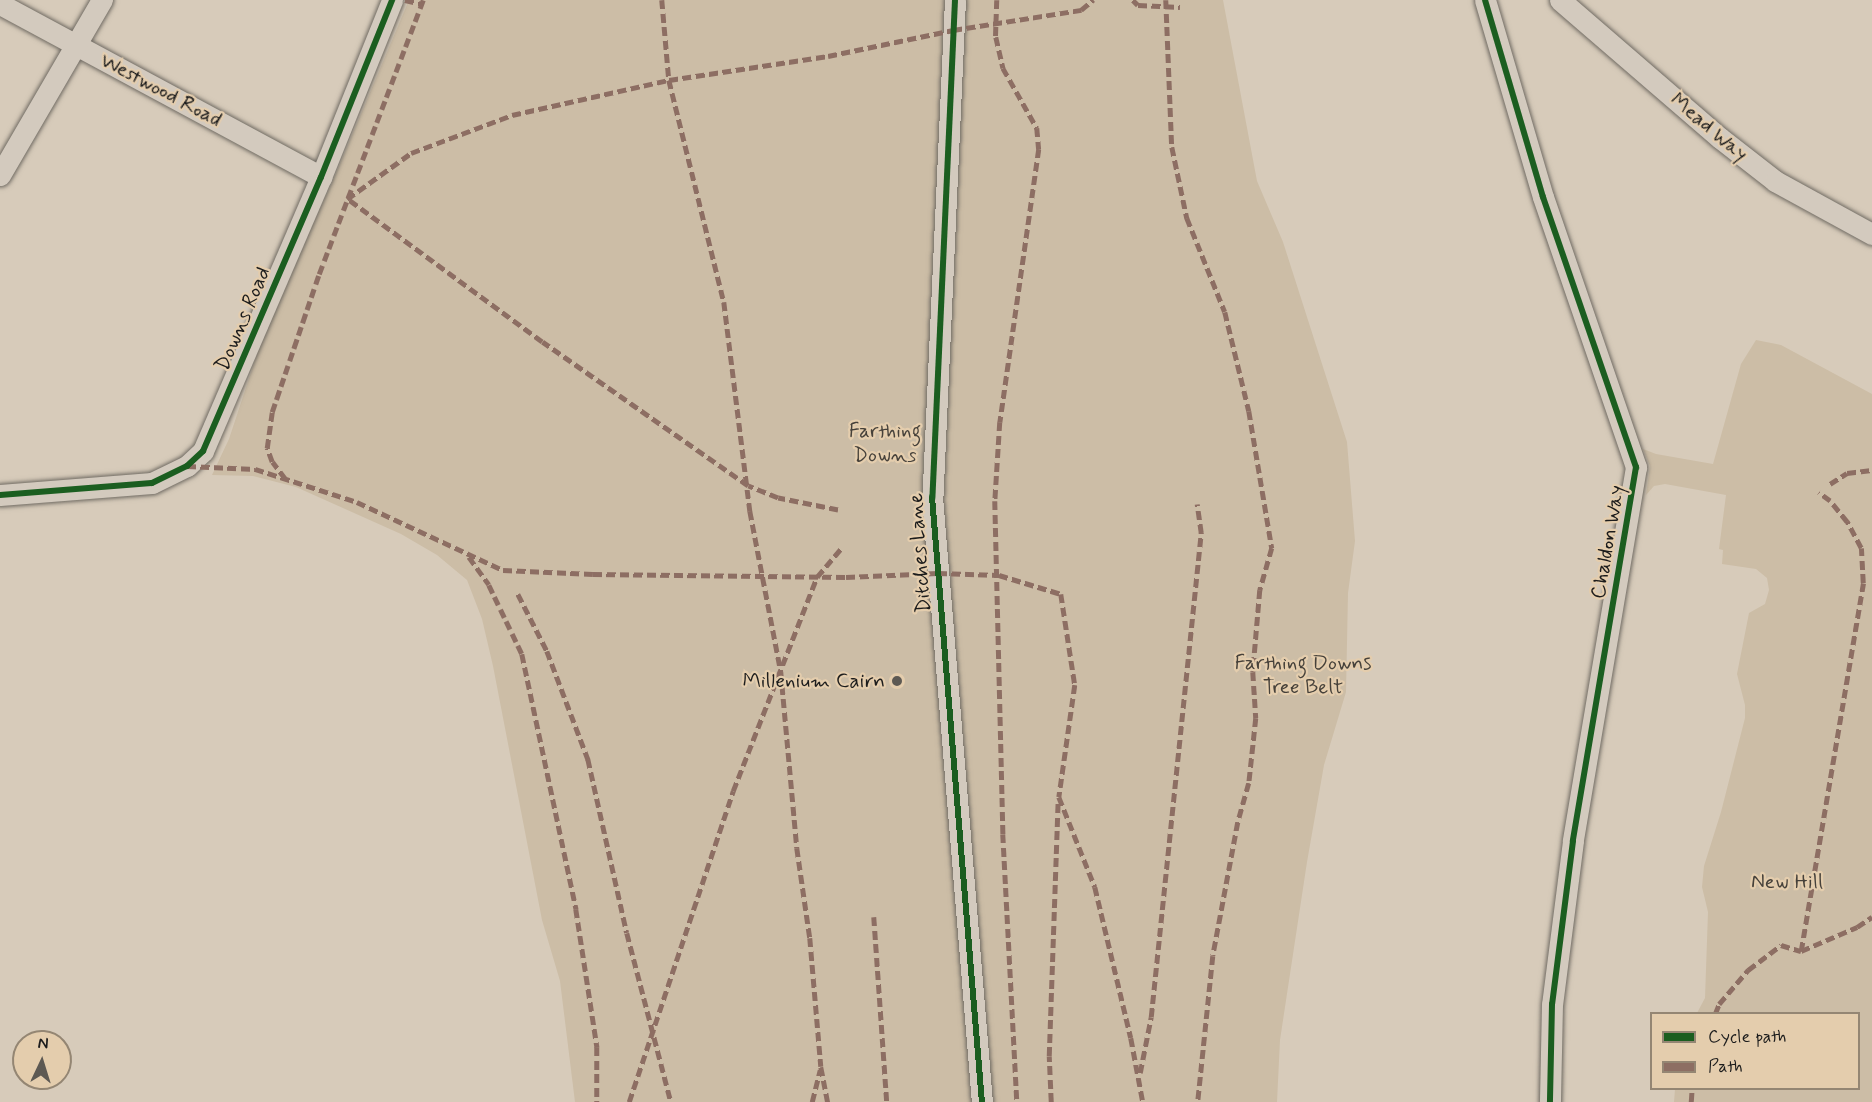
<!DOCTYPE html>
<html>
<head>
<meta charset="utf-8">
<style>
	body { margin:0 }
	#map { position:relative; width:1872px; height:1102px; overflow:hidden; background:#d7cbba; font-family:Mynerve,sans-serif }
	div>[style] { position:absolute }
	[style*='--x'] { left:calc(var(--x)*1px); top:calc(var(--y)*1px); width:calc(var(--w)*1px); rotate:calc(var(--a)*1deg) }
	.green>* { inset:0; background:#ccbda6 }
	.roads { filter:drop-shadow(0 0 2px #706b63) drop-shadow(0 0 2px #706b63) }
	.minor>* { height:21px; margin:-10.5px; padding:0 10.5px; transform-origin:10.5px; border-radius:10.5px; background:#d3cabe }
	.quiet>* { height:4.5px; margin-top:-2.25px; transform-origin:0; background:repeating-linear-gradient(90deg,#8d6e63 0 9px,transparent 0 13.5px) }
	.cycleway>* { height:6px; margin:-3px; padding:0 3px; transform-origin:3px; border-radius:3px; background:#1b5e20 }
	.dots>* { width:16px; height:16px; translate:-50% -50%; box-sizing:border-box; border:3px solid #e4cdad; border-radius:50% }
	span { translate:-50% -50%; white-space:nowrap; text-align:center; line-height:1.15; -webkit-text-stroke:4.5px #e4cdad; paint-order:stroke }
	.street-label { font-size:21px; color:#1c1c1c }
	.park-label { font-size:21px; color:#46413a }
	.poi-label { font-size:21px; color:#1c1c1c }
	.right { translate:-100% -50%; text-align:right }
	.legend { position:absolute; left:1650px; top:1012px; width:210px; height:78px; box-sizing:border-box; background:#e4cdad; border:2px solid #948673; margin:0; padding:8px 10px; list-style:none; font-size:18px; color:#1c1c1c }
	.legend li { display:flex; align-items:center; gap:12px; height:30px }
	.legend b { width:30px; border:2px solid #948673 }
	.north { position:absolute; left:12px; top:1030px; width:60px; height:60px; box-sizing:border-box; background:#e4cdad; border:2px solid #948673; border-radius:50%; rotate:4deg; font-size:16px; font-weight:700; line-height:24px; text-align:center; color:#1c1c1c }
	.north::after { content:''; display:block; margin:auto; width:21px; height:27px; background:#5d5953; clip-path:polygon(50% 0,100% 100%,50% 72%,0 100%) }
</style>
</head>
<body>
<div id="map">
	<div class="green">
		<div style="clip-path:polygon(409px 0,1223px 0,1257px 181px,1283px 242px,1347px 442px,1355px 541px,1348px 593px,1346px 692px,1324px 765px,1307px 862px,1280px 1040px,1277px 1102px,575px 1102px,560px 981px,542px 920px,493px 666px,482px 619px,467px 580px,437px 555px,401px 534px,296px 487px,253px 476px,212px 475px,229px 439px,269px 318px,331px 185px)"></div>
		<div style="clip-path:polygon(1756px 340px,1781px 345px,1872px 394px,1872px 1102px,1674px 1102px,1675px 1089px,1858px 1088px,1858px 1014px,1697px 1013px,1705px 998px,1708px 912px,1702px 887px,1704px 866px,1721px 812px,1745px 718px,1745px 705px,1737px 674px,1749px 613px,1765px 604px,1769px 590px,1767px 578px,1756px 569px,1722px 564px,1723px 550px,1719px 549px,1726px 495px,1665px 484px,1654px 486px,1646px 495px,1650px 466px,1643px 449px,1656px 454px,1713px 464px,1741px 364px)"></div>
	</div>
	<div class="roads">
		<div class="minor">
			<div style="--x:955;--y:0;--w:498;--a:92.6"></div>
			<div style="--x:932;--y:497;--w:607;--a:85.28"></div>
			<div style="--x:1485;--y:0;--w:205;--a:73.6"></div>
			<div style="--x:1543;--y:197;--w:286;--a:71"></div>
			<div style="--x:1636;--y:467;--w:379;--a:99.6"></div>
			<div style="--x:1573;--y:841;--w:164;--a:97.3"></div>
			<div style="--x:1552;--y:1004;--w:98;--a:91.2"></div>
			<div style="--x:1560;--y:0;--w:211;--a:40.8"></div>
			<div style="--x:1720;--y:138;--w:70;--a:38"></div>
			<div style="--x:1775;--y:181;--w:111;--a:28.7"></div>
			<div style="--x:0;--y:4;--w:365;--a:28.3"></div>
			<div style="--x:0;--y:175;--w:203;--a:-59.8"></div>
			<div style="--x:0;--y:495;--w:152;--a:-4.5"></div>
			<div style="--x:152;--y:483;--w:39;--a:-26"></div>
			<div style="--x:187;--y:466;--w:22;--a:-43"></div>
			<div style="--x:203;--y:451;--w:298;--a:-66.7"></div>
			<div style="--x:321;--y:177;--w:191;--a:-68.1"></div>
		</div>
	</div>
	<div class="quiet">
		<div style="--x:405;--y:0;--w:17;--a:13"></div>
		<div style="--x:662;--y:0;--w:80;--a:85"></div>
		<div style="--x:669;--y:80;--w:229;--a:76.1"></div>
		<div style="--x:724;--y:302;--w:211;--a:82.9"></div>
		<div style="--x:750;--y:511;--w:164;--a:79.1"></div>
		<div style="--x:781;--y:672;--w:177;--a:84.8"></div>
		<div style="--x:797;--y:848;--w:91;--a:81.8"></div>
		<div style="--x:810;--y:938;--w:129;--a:85.1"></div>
		<div style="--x:821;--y:1067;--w:36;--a:79"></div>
		<div style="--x:997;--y:0;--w:37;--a:92"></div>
		<div style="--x:996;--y:37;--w:32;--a:77"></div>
		<div style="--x:1003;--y:68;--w:69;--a:60.5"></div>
		<div style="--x:1037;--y:128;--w:21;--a:85"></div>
		<div style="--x:1039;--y:149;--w:276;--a:98.1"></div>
		<div style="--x:1000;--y:422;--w:79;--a:93.6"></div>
		<div style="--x:995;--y:501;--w:333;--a:88.6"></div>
		<div style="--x:1003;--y:834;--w:268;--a:87"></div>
		<div style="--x:1133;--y:0;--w:7;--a:45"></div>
		<div style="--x:1138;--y:5;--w:42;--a:2.7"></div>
		<div style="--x:1166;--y:0;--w:147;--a:87.7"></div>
		<div style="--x:1172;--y:147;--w:73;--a:78.1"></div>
		<div style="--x:1187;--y:218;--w:101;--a:68"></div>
		<div style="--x:1225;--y:312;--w:102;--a:76.4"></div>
		<div style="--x:1249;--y:411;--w:139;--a:80.5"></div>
		<div style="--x:1272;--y:548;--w:44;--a:105.9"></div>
		<div style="--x:1260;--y:590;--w:82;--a:94.9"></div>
		<div style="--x:1253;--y:672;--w:46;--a:86.3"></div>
		<div style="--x:1256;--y:718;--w:65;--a:96.1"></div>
		<div style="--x:1249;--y:783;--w:41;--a:105.8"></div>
		<div style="--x:1238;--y:822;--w:136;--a:100.6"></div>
		<div style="--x:1213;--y:956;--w:147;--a:95.9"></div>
		<div style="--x:187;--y:466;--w:68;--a:2.5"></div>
		<div style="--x:255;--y:469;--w:107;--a:17.9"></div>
		<div style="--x:357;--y:502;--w:161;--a:25"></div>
		<div style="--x:503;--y:570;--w:90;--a:2.5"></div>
		<div style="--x:593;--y:574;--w:253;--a:0.7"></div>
		<div style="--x:846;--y:577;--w:92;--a:-2.5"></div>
		<div style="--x:938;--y:573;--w:61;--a:1.9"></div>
		<div style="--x:999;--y:575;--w:65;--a:17"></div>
		<div style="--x:1061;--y:594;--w:92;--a:81.3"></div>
		<div style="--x:1075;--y:685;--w:113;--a:98.1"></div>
		<div style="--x:1059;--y:797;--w:97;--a:68.2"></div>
		<div style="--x:1095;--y:887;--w:155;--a:76.6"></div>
		<div style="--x:1131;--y:1038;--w:65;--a:79.4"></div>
		<div style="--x:285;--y:479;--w:21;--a:-127"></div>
		<div style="--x:272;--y:462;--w:15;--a:-110"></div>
		<div style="--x:267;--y:448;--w:36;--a:-82"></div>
		<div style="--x:272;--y:412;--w:146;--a:-71.2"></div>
		<div style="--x:319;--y:274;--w:293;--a:-69.2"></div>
		<div style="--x:1830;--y:484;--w:20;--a:-33"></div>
		<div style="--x:1847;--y:473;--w:25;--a:-7"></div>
		<div style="--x:838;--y:510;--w:61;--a:-168.7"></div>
		<div style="--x:778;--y:498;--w:32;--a:-158"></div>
		<div style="--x:748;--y:486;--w:251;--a:-145"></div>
		<div style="--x:542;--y:342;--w:242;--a:-143.7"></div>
		<div style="--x:347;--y:199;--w:79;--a:-35.7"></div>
		<div style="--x:411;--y:153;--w:108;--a:-20.6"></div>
		<div style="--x:512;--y:115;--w:161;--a:-12.6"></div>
		<div style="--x:669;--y:80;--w:161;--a:-8.6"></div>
		<div style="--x:828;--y:56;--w:128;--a:-11.7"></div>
		<div style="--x:953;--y:30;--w:130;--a:-8.9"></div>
		<div style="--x:1081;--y:10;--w:16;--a:-40"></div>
		<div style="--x:469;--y:557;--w:34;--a:54"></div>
		<div style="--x:489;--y:585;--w:76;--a:64.4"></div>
		<div style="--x:522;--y:654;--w:261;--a:78"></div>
		<div style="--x:576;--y:909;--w:140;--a:81.3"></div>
		<div style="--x:597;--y:1047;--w:55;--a:90"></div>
		<div style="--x:518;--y:594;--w:64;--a:63"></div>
		<div style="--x:547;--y:651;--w:116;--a:69.2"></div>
		<div style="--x:588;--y:759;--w:178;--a:77.4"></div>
		<div style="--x:627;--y:933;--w:175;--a:75.4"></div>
		<div style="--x:874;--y:917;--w:185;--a:86"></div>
		<div style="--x:1801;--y:951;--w:373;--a:-80.4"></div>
		<div style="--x:1863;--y:583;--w:35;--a:-93"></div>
		<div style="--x:1861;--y:548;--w:30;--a:-118"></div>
		<div style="--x:1847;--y:522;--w:27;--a:-129"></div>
		<div style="--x:1830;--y:501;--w:14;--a:-144"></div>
		<div style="--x:1715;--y:1014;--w:11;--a:-68"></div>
		<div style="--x:1719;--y:1004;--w:45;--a:-49.5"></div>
		<div style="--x:1748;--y:970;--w:41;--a:-37.1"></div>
		<div style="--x:1781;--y:945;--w:21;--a:17"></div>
		<div style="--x:1801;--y:951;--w:61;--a:-23.2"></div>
		<div style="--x:1857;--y:927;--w:18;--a:-34"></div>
		<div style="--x:1140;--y:1073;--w:57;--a:-78.9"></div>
		<div style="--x:1151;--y:1017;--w:487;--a:-84.1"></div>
		<div style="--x:1201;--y:533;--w:29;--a:-98"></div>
		<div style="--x:629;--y:1102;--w:328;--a:-71.5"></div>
		<div style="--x:733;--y:791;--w:230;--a:-68.6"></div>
		<div style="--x:817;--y:577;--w:39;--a:-50"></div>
		<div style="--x:812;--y:1102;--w:33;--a:-76"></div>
		<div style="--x:1051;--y:1102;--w:46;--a:-92.5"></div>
		<div style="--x:1049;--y:1056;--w:254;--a:-88"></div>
		<div style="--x:1691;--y:1102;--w:14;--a:-86"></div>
	</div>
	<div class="cycleway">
		<div style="--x:955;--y:0;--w:498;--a:92.6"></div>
		<div style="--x:932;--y:497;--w:607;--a:85.28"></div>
		<div style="--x:1485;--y:0;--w:205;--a:73.6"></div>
		<div style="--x:1543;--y:197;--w:286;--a:71"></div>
		<div style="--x:1636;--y:467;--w:379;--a:99.6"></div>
		<div style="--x:1573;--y:841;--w:164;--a:97.3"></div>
		<div style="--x:1552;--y:1004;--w:98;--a:91.2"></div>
		<div style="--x:0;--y:495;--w:152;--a:-4.5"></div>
		<div style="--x:152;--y:483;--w:39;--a:-26"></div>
		<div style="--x:187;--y:466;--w:22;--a:-43"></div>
		<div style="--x:203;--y:451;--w:298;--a:-66.7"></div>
		<div style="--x:321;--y:177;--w:191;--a:-68.1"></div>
	</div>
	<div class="dots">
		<div style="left:897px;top:681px;background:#5d5953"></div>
	</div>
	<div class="street-label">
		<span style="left:161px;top:90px;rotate:28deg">Westwood Road</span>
		<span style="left:1709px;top:127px;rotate:40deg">Mead Way</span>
		<span style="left:243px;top:319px;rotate:-67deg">Downs Road</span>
		<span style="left:1608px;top:542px;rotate:-80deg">Chaldon Way</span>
		<span style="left:920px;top:553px;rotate:-94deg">Ditches Lane</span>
	</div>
	<div class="park-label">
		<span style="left:885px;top:443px">Farthing<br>Downs</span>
		<span style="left:1303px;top:675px">Farthing Downs<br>Tree Belt</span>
		<span style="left:1787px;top:882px">New Hill</span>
	</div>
	<div class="poi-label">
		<span class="right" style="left:885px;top:681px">Millenium Cairn</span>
	</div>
	<ul class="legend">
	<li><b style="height:8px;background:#1b5e20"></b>Cycle path</li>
	<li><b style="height:8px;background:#8d6e63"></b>Path</li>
	</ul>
	<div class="north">N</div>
</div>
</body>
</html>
